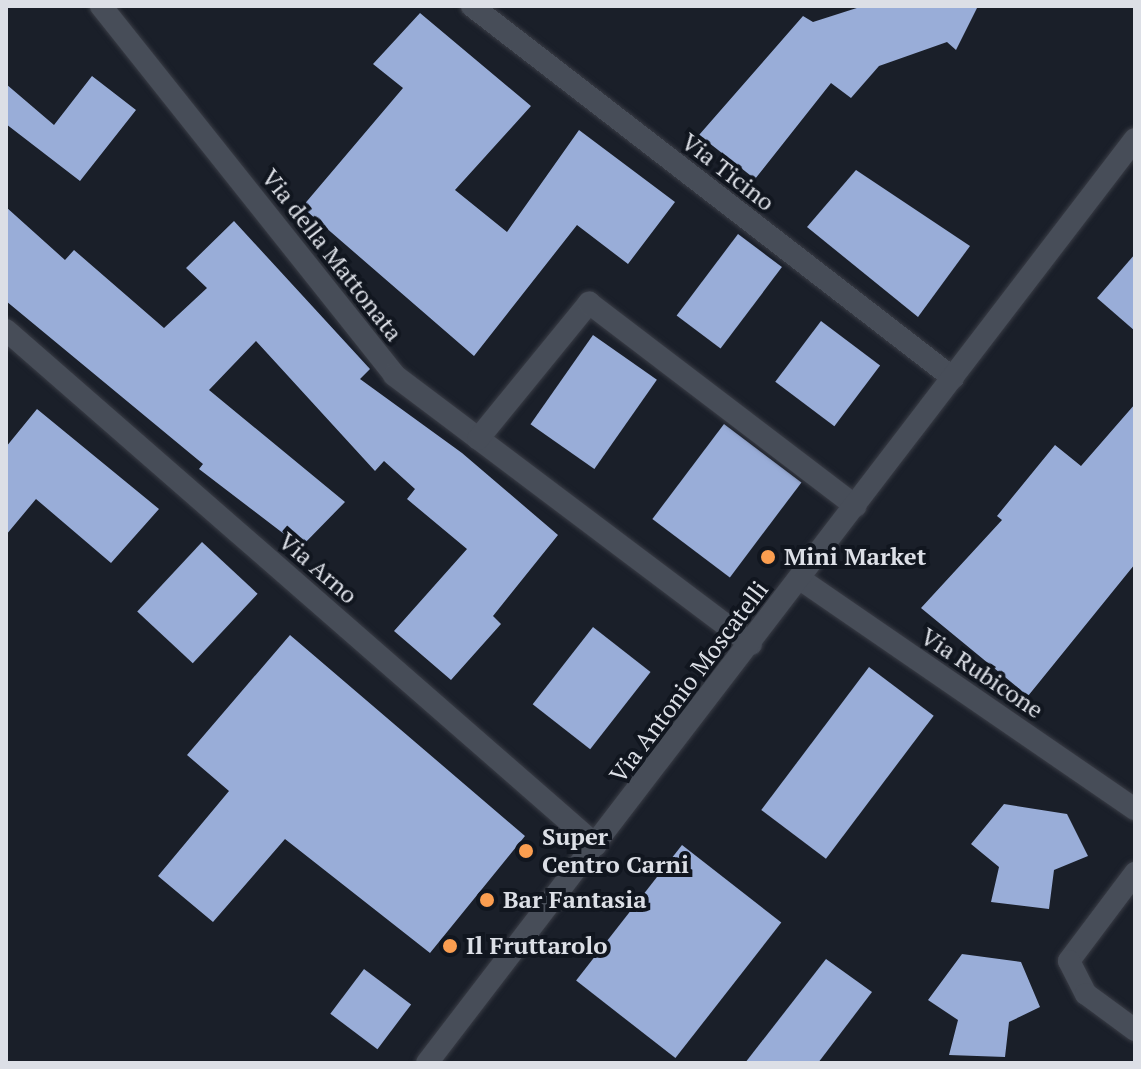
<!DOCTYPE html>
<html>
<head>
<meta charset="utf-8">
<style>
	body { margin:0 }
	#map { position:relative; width:1141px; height:1069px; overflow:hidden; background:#1a1f29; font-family:"PT Serif",serif }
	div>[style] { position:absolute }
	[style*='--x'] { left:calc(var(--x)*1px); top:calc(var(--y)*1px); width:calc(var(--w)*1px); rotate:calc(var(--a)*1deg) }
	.building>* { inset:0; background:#99add8; transform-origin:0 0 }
	.roads { filter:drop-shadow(0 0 2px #393c45) drop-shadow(0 0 2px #393c45) }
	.minor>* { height:22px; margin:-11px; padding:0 11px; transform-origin:11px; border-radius:11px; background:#474d58 }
	.tertiary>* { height:22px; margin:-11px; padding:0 11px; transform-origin:11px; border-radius:11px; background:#474d58 }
	.dots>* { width:22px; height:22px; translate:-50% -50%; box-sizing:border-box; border:4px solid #11161f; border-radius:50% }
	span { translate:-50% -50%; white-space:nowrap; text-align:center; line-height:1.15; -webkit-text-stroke:8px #11161f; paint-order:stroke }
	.street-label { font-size:24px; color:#dcdfe6 }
	.poi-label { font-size:24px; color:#dcdfe6; font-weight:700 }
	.left { translate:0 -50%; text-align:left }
	.frame { position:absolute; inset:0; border:8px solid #dcdfe6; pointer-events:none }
</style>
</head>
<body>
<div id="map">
	<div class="building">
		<div style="clip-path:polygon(863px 6px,978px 6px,956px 50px,947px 42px,879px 66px,851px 98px,831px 83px,755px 179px,699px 135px,803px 16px,813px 22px)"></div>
		<div style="clip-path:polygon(420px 13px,531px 106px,455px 190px,507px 232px,579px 130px,675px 202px,628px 264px,577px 225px,474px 356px,302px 207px,403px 88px,373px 64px)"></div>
		<div style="clip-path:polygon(92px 76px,136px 110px,80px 181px,6px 124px,6px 84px,54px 125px)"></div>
		<div style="clip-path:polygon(856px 170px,970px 246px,918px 317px,807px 227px)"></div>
		<div style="clip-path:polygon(6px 207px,65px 260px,74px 250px,164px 328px,207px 288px,186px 268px,234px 221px,370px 369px,360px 379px,462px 453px,558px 535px,493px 616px,501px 624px,451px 680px,394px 631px,467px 549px,407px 499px,415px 489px,384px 461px,375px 471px,256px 341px,209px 390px,345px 502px,301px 547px,199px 469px,203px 464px,6px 301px)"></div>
		<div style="left:738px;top:234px;width:55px;height:102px;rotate:37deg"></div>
		<div style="clip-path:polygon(1135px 254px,1135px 331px,1097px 298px)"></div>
		<div style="left:821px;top:321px;width:74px;height:76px;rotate:37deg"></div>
		<div style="left:593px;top:335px;width:78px;height:109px;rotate:35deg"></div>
		<div style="clip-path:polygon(1135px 404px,1135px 564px,1028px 696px,921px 608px,1002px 520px,997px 516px,1055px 445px,1081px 466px)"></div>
		<div style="clip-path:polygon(37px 409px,159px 509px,111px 563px,36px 499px,6px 535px,6px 447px)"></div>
		<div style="left:724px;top:424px;width:97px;height:119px;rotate:37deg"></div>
		<div style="left:202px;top:542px;width:76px;height:95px;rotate:43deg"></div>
		<div style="left:593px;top:627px;width:73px;height:98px;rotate:38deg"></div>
		<div style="clip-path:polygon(290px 635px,525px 836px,430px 953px,285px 839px,213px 922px,158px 876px,229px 791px,187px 755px)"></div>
		<div style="left:869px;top:667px;width:81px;height:179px;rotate:37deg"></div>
		<div style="clip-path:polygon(1004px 804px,1067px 814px,1088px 856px,1054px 870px,1049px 909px,991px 902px,999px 867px,971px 844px)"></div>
		<div style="left:682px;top:845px;width:126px;height:172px;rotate:38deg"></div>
		<div style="clip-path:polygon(962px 954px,1021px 962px,1040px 1007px,1009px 1022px,1005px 1057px,949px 1055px,958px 1020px,928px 1000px)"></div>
		<div style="clip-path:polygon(826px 959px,872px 992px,818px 1063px,745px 1063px)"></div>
		<div style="left:364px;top:969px;width:59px;height:56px;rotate:37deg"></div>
	</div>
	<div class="roads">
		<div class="minor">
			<div style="--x:101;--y:6;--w:471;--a:51.5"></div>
			<div style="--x:394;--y:375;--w:447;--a:37"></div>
			<div style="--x:472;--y:6;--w:608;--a:37.72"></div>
			<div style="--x:6;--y:330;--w:783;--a:41.12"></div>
			<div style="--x:478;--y:439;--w:176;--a:-50.8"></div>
			<div style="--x:589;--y:303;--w:335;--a:37.3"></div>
			<div style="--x:800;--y:579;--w:406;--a:34.5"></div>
			<div style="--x:1135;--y:873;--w:110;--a:126.9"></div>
			<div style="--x:1069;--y:961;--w:37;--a:63"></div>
			<div style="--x:1086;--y:994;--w:61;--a:36.3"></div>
		</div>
		<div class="tertiary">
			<div style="--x:427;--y:1063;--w:1164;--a:-52.54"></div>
		</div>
	</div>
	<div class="dots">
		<div style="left:768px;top:557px;background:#fb9e50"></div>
		<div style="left:526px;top:851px;background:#fb9e50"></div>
		<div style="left:487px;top:900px;background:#fb9e50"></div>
		<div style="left:450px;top:946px;background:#fb9e50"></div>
	</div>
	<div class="street-label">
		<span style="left:728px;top:172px;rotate:38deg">Via Ticino</span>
		<span style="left:332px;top:255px;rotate:52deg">Via della Mattonata</span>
		<span style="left:318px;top:568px;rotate:41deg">Via Arno</span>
		<span style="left:982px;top:673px;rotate:34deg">Via Rubicone</span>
		<span style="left:689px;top:682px;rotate:-53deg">Via Antonio Moscatelli</span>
	</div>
	<div class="poi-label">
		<span class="left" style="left:784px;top:557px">Mini Market</span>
		<span class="left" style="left:542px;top:851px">Super<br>Centro Carni</span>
		<span class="left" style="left:503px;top:900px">Bar Fantasia</span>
		<span class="left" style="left:466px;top:946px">Il Fruttarolo</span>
	</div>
	<div class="frame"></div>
</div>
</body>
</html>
